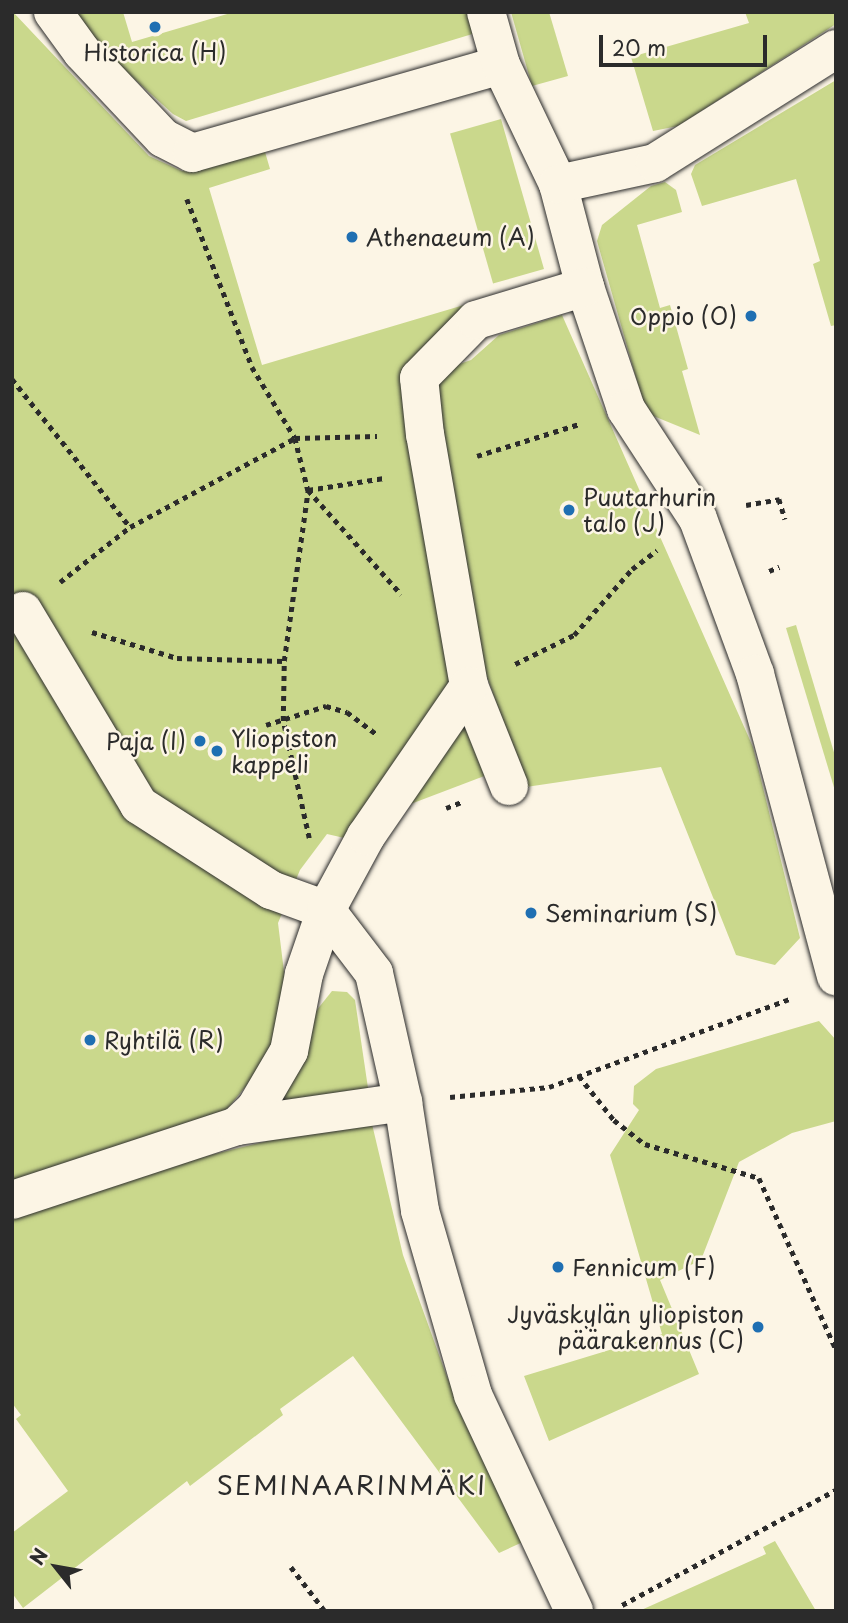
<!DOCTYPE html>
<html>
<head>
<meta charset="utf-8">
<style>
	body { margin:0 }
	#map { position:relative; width:848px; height:1623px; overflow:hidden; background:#fcf5e5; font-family:"Playpen Sans",sans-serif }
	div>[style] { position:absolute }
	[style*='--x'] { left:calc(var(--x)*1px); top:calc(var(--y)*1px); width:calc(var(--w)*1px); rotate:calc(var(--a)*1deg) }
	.green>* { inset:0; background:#cad88c; transform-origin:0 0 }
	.path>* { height:4.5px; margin-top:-2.25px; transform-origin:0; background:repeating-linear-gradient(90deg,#2b2b2b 0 5px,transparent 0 10px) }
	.roads { filter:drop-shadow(0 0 2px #2b2b2b) drop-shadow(0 0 2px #2b2b2b) }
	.minor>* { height:38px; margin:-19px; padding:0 19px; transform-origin:19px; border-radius:19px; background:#fcf5e5 }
	.dots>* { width:19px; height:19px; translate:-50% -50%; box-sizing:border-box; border:4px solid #fcf5e5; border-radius:50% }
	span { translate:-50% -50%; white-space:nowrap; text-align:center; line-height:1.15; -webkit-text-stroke:5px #fcf5e5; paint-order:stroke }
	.poi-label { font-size:23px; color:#2b2b2b }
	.left { translate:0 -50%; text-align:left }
	.right { translate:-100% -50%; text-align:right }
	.quarter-label { font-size:26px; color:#2b2b2b; letter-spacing:2px }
	.frame { position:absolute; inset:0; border:14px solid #2b2b2b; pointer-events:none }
	.north { position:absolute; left:21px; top:1532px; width:70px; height:70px; -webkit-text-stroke:5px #fcf5e5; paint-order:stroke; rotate:301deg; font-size:19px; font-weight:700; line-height:28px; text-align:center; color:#2b2b2b }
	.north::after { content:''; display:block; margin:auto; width:24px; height:32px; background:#2b2b2b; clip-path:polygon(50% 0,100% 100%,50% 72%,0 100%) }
	.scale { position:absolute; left:599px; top:35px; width:168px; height:32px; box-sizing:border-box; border:4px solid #2b2b2b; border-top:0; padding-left:9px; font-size:21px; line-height:24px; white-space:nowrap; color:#2b2b2b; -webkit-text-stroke:5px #fcf5e5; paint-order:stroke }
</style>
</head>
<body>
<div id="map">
	<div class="green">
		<div style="clip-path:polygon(13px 12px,149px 156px,182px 171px,263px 145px,270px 169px,209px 188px,262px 365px,464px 305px,419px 378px,471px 360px,499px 335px,562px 315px,753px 747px,800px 938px,775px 965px,736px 955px,661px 767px,526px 787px,484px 668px,353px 840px,327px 834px,300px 870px,278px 923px,286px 988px,274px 1052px,223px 1114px,202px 1157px,361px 1118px,372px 1124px,403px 1255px,447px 1377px,525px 1541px,499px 1553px,353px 1356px,280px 1409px,283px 1415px,190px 1486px,187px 1481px,23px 1608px,12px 1593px,12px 1533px,68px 1491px,16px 1419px,21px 1415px,12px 1403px)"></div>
		<div style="clip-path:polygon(69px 12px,123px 12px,132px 42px,234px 12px,474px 12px,479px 32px,186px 121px,173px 114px,111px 58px)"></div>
		<div style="clip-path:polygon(511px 12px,549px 12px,568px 76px,532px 86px)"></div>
		<div style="clip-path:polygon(745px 12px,836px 12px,836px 24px,678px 126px,653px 131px,631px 57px,749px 23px)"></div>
		<div style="clip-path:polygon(836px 80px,836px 325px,831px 326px,813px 264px,820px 261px,796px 179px,702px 206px,691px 174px,695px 165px)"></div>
		<div style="left:501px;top:119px;width:156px;height:53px;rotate:74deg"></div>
		<div style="clip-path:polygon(665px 182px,676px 190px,682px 212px,637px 225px,660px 308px,670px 305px,688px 369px,682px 371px,700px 435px,646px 413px,597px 241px,602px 225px,651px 186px)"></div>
		<div style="clip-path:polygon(796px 625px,836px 759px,836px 794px,786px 628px)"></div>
		<div style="clip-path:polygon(467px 714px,487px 775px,408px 805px)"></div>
		<div style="clip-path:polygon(332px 991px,347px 992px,355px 1000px,368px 1088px,268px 1109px,316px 1011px)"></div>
		<div style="clip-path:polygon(819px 1021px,836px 1040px,836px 1121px,792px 1133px,739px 1162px,701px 1260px,660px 1280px,699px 1374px,549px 1441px,524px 1376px,662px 1334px,610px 1155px,639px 1110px,633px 1104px,634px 1086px,656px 1069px)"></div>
		<div style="clip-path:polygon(775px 1541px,816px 1611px,639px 1611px,766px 1554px,763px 1547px)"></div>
	</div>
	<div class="path">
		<div style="--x:187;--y:199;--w:180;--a:68.8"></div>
		<div style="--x:252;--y:367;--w:83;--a:58.8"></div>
		<div style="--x:295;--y:438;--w:54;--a:76"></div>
		<div style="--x:308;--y:490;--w:140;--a:48.2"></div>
		<div style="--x:12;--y:379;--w:189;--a:51.4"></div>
		<div style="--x:477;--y:456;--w:107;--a:-17.4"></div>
		<div style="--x:746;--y:505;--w:34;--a:-10"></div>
		<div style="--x:779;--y:499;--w:21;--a:73"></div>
		<div style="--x:769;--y:571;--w:11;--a:-22"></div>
		<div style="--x:60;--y:582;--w:89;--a:-38.2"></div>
		<div style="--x:130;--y:527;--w:187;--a:-28.3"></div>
		<div style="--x:295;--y:438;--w:82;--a:-1.4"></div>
		<div style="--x:92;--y:632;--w:89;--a:17"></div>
		<div style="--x:177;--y:658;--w:107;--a:1.6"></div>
		<div style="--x:515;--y:664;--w:66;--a:-26.2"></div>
		<div style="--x:574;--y:635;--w:88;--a:-48.7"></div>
		<div style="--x:632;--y:569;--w:31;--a:-37"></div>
		<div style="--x:266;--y:725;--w:63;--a:-17.6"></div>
		<div style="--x:326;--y:706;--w:22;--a:16"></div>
		<div style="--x:347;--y:712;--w:36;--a:37"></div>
		<div style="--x:446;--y:808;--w:19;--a:-21"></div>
		<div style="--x:309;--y:838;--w:120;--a:-102.5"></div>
		<div style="--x:283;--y:721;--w:60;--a:-89"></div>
		<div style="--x:284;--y:661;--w:173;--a:-82"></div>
		<div style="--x:308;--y:490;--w:77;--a:-9"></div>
		<div style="--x:579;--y:1076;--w:56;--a:51.5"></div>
		<div style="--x:614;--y:1120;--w:39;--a:38"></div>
		<div style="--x:645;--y:1144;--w:119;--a:16.6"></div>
		<div style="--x:759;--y:1178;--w:188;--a:65.8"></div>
		<div style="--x:450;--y:1097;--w:100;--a:-5.8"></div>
		<div style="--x:549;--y:1087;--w:259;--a:-20.1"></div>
		<div style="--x:291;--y:1567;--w:56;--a:52.3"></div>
		<div style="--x:622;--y:1605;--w:243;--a:-28.3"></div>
	</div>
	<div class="roads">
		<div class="minor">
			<div style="--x:53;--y:12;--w:49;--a:54.1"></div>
			<div style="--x:82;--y:52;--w:118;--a:46.7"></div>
			<div style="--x:163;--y:138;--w:33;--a:27"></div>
			<div style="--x:192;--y:153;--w:321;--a:-15.9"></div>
			<div style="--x:486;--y:12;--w:55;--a:74.2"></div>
			<div style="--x:501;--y:65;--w:132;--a:64.4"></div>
			<div style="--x:558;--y:184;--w:106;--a:75.3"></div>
			<div style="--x:585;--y:287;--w:129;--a:71.4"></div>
			<div style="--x:626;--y:409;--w:131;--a:56.8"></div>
			<div style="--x:698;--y:519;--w:165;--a:69.8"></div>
			<div style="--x:755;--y:674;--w:313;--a:75"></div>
			<div style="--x:558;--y:184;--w:99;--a:-12.2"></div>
			<div style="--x:655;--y:163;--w:214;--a:-32.2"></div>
			<div style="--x:23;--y:611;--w:226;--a:59.1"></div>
			<div style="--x:139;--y:805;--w:157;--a:32.8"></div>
			<div style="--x:271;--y:890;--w:59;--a:20"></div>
			<div style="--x:326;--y:910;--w:68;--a:109"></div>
			<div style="--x:304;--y:974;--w:78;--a:101"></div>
			<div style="--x:289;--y:1051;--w:67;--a:120.4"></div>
			<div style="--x:255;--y:1109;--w:25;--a:137"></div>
			<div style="--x:509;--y:786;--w:108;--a:-111.8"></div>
			<div style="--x:469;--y:686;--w:255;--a:-99.9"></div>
			<div style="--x:425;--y:435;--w:57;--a:-96"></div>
			<div style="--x:419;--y:378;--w:81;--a:-45.5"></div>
			<div style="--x:476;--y:320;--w:114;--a:-16.8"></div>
			<div style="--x:403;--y:1102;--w:132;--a:-102.7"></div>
			<div style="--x:374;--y:973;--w:79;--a:-127.3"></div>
			<div style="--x:326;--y:910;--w:84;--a:-61.6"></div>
			<div style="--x:366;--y:836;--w:182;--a:-55.5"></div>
			<div style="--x:12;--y:1200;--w:237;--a:-18.2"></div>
			<div style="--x:237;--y:1126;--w:168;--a:-8.2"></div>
			<div style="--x:403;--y:1102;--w:110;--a:81.1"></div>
			<div style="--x:420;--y:1211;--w:191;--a:73.9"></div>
			<div style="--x:473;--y:1395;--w:238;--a:64.9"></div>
		</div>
	</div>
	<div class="dots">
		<div style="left:155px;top:27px;background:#1f6fb2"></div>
		<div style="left:352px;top:237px;background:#1f6fb2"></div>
		<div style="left:751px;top:316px;background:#1f6fb2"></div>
		<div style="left:569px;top:510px;background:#1f6fb2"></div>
		<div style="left:200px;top:741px;background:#1f6fb2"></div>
		<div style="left:217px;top:751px;background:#1f6fb2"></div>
		<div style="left:531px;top:913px;background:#1f6fb2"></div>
		<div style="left:90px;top:1040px;background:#1f6fb2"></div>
		<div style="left:558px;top:1267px;background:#1f6fb2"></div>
		<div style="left:758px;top:1327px;background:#1f6fb2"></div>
	</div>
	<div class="poi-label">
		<span style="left:155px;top:52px">Historica (H)</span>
		<span class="left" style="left:366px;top:237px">Athenaeum (A)</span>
		<span class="right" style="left:737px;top:316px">Oppio (O)</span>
		<span class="left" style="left:583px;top:510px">Puutarhurin<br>talo (J)</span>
		<span class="left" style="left:231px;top:751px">Yliopiston<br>kappeli</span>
		<span class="right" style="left:186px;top:741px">Paja (I)</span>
		<span class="left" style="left:545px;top:913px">Seminarium (S)</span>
		<span class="left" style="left:104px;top:1040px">Ryhtilä (R)</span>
		<span class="left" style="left:572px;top:1267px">Fennicum (F)</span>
		<span class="right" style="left:744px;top:1327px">Jyväskylän yliopiston<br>päärakennus (C)</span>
	</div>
	<div class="quarter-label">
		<span style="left:352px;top:1485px">SEMINAARINMÄKI</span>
	</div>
	<div class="frame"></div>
	<div class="north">N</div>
	<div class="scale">20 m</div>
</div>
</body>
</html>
